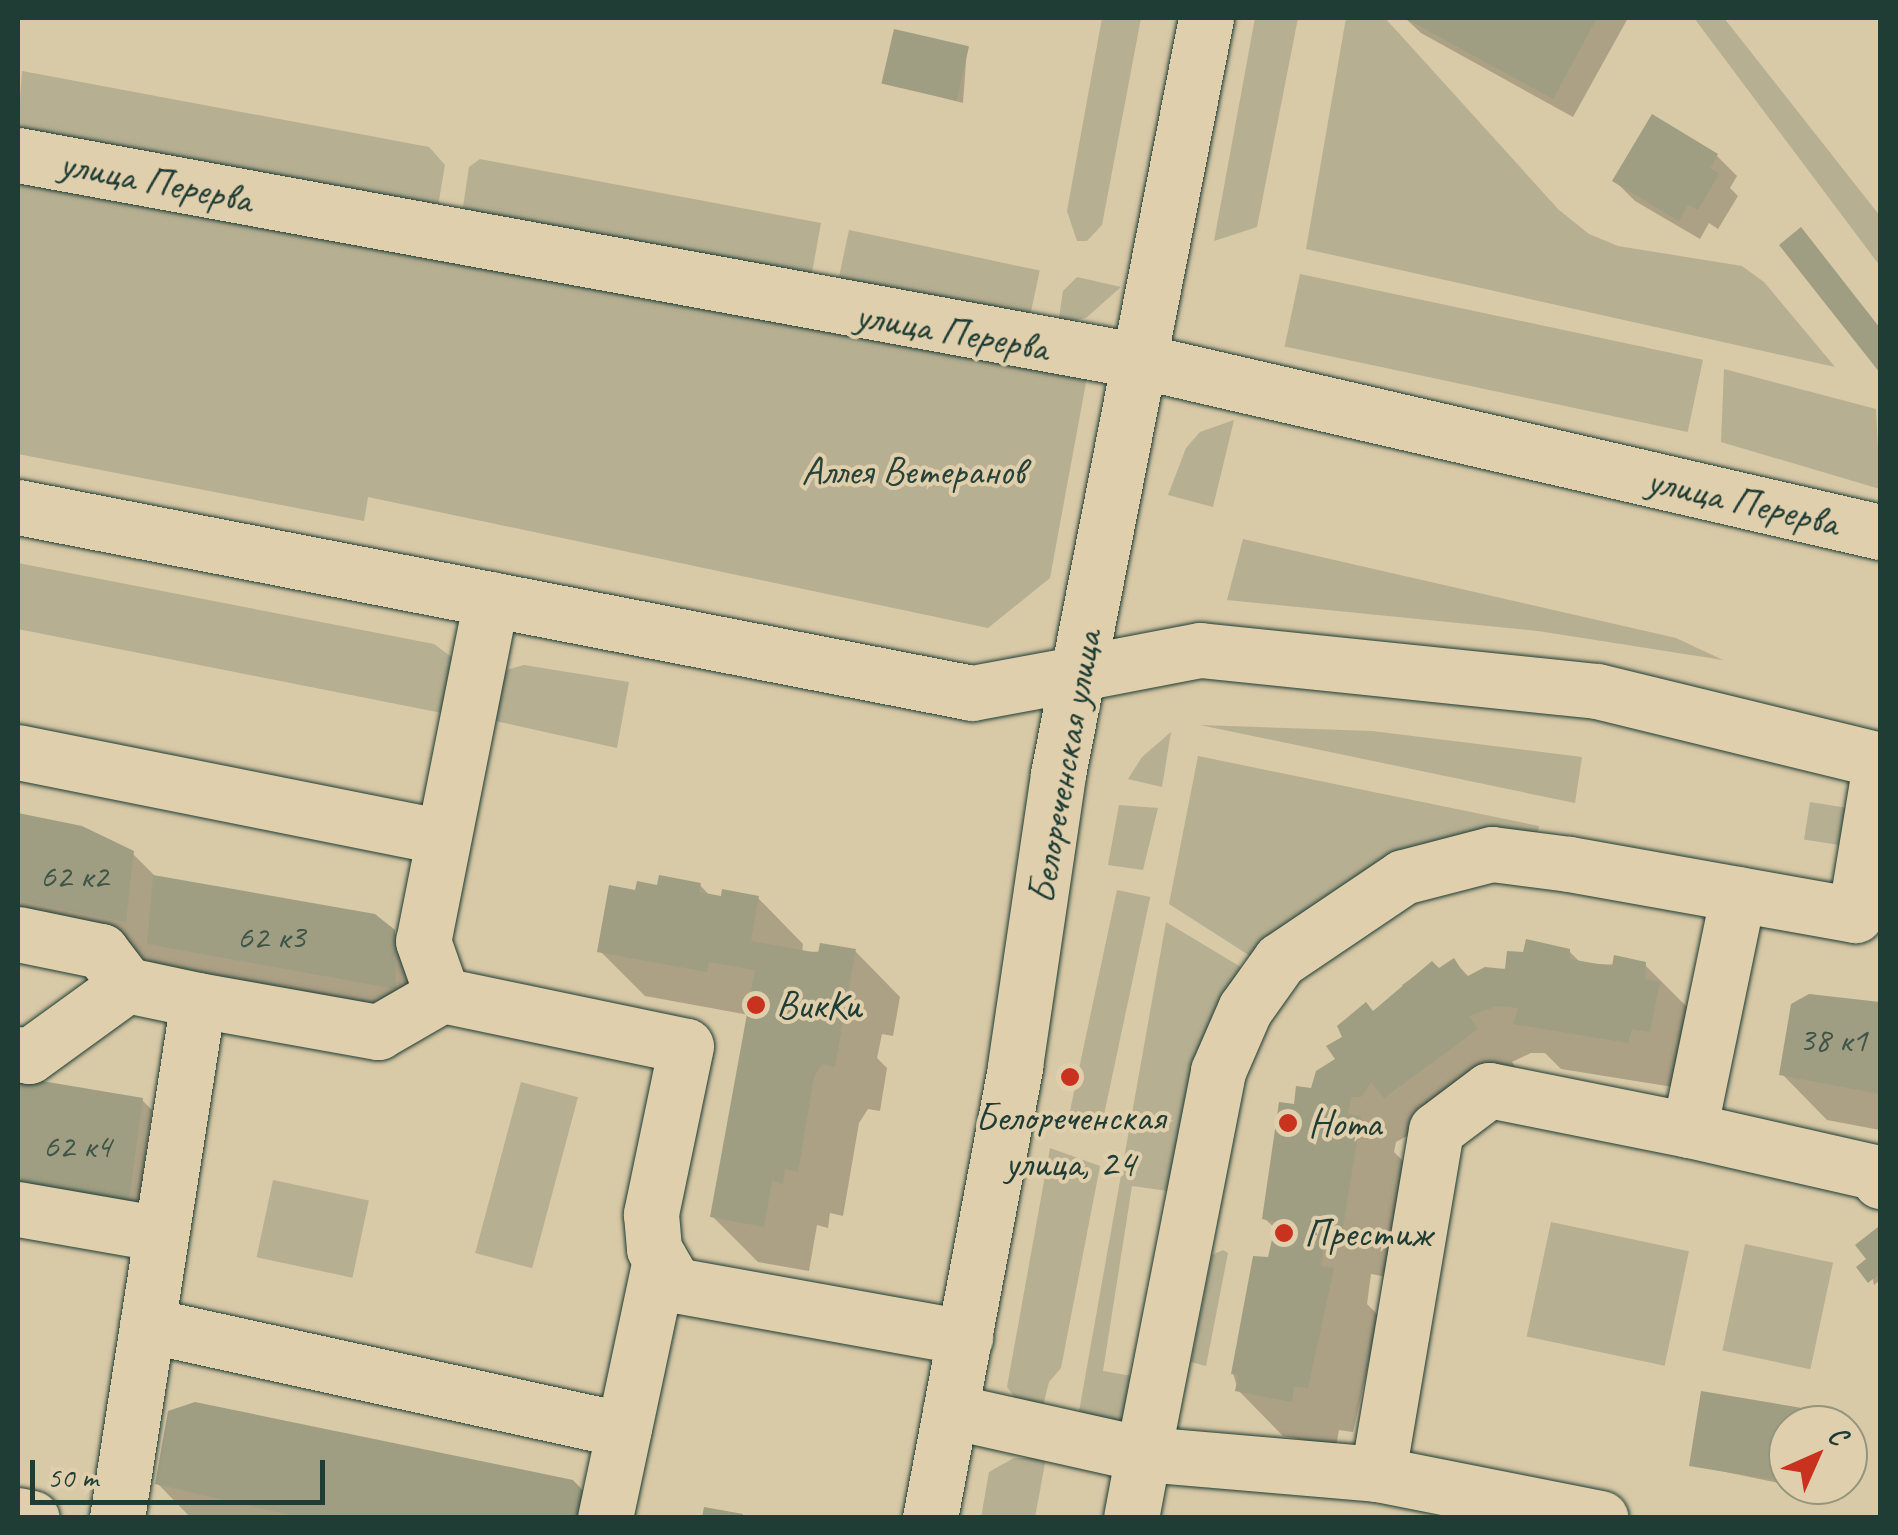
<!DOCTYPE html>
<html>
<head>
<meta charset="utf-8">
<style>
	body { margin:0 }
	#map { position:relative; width:1898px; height:1535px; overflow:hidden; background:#d8c9a7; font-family:Caveat,sans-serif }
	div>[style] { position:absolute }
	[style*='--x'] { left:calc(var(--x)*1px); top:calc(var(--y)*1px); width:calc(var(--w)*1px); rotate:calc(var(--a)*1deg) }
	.green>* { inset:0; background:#b6af92; transform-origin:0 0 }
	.shadow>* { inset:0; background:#0003 }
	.building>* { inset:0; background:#9f9e83; transform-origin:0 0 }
	.roads { filter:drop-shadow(0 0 2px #1f3d34) drop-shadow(0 0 2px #1f3d34) }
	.minor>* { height:55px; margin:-27.5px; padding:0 27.5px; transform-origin:27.5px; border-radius:27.5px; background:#e0cfac }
	.major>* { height:55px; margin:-27.5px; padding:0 27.5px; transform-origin:27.5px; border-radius:27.5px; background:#e0cfac }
	.dots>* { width:28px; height:28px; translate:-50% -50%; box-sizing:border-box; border:5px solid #e0cfac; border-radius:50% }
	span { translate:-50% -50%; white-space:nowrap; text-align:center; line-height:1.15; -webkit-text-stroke:8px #e0cfac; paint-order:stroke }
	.number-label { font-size:35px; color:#3f5548 }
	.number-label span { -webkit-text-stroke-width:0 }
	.street-label { font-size:40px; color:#1f3d34 }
	.park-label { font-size:40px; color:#274339 }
	.poi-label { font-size:40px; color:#1f3d34 }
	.left { translate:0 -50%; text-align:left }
	.frame { position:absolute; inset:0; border:20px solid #1f3d34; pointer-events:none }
	.north { position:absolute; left:1768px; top:1405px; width:100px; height:100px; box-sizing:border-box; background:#e0cfac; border:2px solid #93957c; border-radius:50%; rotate:45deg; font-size:28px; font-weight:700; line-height:40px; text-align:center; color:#1f3d34 }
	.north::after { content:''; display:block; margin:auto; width:35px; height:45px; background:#c8321e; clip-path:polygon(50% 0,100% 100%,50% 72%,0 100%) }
	.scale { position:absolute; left:30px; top:1460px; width:295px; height:45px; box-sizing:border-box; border:5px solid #1f3d34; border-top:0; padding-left:12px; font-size:30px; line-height:35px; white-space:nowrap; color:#1f3d34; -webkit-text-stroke:8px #e0cfac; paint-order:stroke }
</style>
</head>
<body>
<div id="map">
	<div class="green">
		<div style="clip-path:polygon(1102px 18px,1141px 18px,1102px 225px,1087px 241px,1077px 241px,1067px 211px)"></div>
		<div style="clip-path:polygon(1255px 18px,1298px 18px,1257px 227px,1214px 241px)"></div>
		<div style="clip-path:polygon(1346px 18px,1385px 18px,1559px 210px,1589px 234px,1618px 246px,1742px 266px,1764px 282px,1835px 367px,1306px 249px)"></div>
		<div style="clip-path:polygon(1694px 18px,1724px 18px,1880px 216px,1880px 266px)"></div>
		<div style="clip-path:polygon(22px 71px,429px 147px,445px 165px,438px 206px,18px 129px)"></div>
		<div style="clip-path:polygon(480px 159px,821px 223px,811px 278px,462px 214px,469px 167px)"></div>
		<div style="clip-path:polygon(18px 177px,1087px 377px,1050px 578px,988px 628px,368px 497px,364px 521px,18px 454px)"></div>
		<div style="left:849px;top:230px;width:195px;height:57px;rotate:12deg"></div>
		<div style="left:1300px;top:274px;width:412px;height:74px;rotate:12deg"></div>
		<div style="clip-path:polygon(1077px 277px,1121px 287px,1086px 318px,1058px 324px,1063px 291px)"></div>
		<div style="clip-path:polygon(1724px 369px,1876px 409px,1880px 489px,1721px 442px)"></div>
		<div style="clip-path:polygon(1234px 420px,1213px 507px,1168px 495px,1186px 448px,1200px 432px)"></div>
		<div style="clip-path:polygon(1243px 539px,1676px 638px,1723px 660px,1538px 631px,1227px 600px)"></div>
		<div style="clip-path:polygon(18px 563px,434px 644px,458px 662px,452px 715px,18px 629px)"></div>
		<div style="clip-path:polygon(524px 665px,629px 682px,617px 748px,491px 720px,499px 672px)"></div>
		<div style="clip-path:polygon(1200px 725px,1372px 731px,1582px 757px,1575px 803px)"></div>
		<div style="clip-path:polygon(1171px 732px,1162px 787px,1128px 779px,1142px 757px)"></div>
		<div style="clip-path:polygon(1198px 756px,1539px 826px,1536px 845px,1258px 961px,1169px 904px)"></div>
		<div style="left:1810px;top:802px;width:46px;height:38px;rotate:9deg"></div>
		<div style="clip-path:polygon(1119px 805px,1158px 808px,1143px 870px,1108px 865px)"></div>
		<div style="left:1117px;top:890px;width:34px;height:234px;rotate:12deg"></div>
		<div style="clip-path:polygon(1166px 922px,1244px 969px,1168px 1191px,1132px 1186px,1103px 1371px,1138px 1377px,1130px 1420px,1111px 1429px,1077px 1423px)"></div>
		<div style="left:521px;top:1082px;width:59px;height:177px;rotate:15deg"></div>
		<div style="clip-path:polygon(1050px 1148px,1100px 1166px,1061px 1368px,1049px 1382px,1040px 1417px,1026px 1412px,1007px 1387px)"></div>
		<div style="left:273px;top:1180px;width:98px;height:79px;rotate:12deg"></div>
		<div style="left:1551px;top:1222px;width:141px;height:117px;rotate:12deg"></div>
		<div style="left:1745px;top:1244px;width:90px;height:109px;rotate:12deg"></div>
		<div style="clip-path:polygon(1223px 1250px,1228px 1253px,1206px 1366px,1191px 1362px,1212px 1255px)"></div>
		<div style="clip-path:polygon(1014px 1458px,1046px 1458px,1035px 1517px,981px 1518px,989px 1472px)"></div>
	</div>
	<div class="shadow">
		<div style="clip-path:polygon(1405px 18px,1628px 18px,1573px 117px,1421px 33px)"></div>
		<div style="clip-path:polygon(967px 48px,963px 103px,884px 82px)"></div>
		<div style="clip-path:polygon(1652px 118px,1717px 156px,1737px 176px,1730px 188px,1738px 196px,1718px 229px,1709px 223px,1700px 239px,1635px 201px,1615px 181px)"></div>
		<div style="clip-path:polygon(18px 816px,81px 828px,132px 853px,157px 878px,393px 932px,436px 975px,437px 1030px,192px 986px,18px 935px)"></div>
		<div style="clip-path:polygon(700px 885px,711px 897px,758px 898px,803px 944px,802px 952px,855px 951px,900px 997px,893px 1036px,882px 1034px,877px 1058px,887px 1068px,880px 1111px,868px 1109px,859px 1123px,843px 1216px,830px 1213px,828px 1228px,817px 1225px,809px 1271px,758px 1262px,713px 1217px,749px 1015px,645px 996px,600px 951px,637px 893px)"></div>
		<div style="clip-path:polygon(1569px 951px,1582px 964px,1645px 965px,1690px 1010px,1673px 1087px,1561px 1069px,1545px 1053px,1531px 1053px,1512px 1062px,1521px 1075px,1396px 1142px,1394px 1152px,1406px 1164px,1387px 1277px,1371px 1274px,1367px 1304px,1379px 1316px,1353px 1432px,1339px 1430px,1336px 1446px,1283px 1436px,1238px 1390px,1233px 1373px,1270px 1259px,1277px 1230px,1264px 1218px,1296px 1107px,1374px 1014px,1406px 993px,1402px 985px,1432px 964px,1439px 971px,1454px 961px,1470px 978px)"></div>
		<div style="clip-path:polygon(1809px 996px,1880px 1005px,1880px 1130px,1827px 1120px,1782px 1074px)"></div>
		<div style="clip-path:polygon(18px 1080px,142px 1100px,152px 1110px,136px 1222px,18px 1200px)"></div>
		<div style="clip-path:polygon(1877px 1231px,1880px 1280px,1874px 1285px,1869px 1260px)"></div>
		<div style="clip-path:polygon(1801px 1410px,1803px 1425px,1788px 1425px,1788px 1485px,1692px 1465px)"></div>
		<div style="clip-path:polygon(158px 1484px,607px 1518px,191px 1518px)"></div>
	</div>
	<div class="building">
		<div style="clip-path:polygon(1405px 18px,1597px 18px,1553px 99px)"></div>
		<div style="left:894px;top:29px;width:77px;height:56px;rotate:13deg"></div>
		<div style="clip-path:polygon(1652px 114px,1718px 154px,1710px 168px,1719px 174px,1698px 210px,1688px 205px,1679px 221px,1612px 181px)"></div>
		<div style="clip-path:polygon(1801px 227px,1880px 328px,1880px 373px,1779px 245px)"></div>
		<div style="clip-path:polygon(18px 813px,82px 826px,134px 851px,126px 922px,18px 900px)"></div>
		<div style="clip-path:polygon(153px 875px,375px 914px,395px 930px,396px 989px,147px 944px)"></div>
		<div style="clip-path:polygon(659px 875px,701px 883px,699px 892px,721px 896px,722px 889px,759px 896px,751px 941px,818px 953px,820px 943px,856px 949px,848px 992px,837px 990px,832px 1018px,843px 1020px,835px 1067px,822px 1064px,814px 1077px,798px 1172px,785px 1169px,783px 1184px,772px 1181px,764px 1227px,710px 1217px,755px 970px,709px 962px,707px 972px,597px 952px,609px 885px,635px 890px,637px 881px,657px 885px)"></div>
		<div style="clip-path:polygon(1526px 939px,1570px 949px,1570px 959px,1592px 963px,1612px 966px,1614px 955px,1646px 962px,1645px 979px,1660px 982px,1650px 1032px,1632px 1029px,1628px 1043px,1513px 1024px,1518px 1008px,1497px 1006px,1469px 1016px,1478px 1029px,1384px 1098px,1371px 1082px,1361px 1097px,1351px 1097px,1348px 1114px,1361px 1116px,1342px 1233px,1326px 1230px,1321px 1266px,1334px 1268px,1308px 1388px,1294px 1386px,1292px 1402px,1235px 1391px,1238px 1375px,1231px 1374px,1253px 1256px,1268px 1257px,1276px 1222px,1262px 1219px,1279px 1102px,1294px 1104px,1296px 1086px,1311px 1088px,1316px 1071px,1335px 1059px,1326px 1046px,1342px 1037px,1337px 1026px,1366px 1002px,1373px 1011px,1432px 961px,1439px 968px,1454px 958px,1466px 977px,1485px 967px,1505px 969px,1507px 951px,1523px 952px)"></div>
		<div style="clip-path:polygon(1809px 994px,1880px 1002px,1880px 1094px,1779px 1075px,1791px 1004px)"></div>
		<div style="clip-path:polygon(18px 1077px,143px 1098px,127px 1214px,18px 1193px)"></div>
		<div style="clip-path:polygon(1878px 1227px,1880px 1273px,1868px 1283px,1856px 1267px,1866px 1259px,1855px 1245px)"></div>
		<div style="clip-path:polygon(1701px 1391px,1802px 1408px,1799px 1425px,1788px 1425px,1788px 1482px,1689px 1466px)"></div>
		<div style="clip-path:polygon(195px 1402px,573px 1480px,591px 1499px,586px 1518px,303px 1518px,155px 1484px,168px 1411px)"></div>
		<div style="clip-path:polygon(704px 1507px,743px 1514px,742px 1518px,702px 1518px)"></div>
	</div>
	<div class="roads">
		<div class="minor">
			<div style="--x:18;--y:155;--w:1141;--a:10.4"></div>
			<div style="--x:1140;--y:361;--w:760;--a:13.01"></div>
			<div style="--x:491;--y:599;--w:349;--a:101.2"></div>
			<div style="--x:423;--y:941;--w:57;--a:70.6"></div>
			<div style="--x:442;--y:995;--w:249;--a:11.8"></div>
			<div style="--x:686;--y:1046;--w:172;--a:101.8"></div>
			<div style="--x:651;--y:1214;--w:35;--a:85"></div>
			<div style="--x:654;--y:1249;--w:42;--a:59.7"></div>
			<div style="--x:675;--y:1285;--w:295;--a:10.2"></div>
			<div style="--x:1080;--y:673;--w:122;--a:-10.9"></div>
			<div style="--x:1200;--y:650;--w:399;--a:5.9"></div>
			<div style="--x:1597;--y:691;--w:291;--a:13.7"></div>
			<div style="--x:18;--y:752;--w:433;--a:11.3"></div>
			<div style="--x:1738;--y:894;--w:241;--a:101.7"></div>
			<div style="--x:1689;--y:1130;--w:204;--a:-168.7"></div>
			<div style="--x:1489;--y:1090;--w:66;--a:143"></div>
			<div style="--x:1436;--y:1130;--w:349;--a:99.6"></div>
			<div style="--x:1378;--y:1474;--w:236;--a:-175.1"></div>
			<div style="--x:1143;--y:1454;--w:390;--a:-78.9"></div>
			<div style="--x:1218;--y:1071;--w:68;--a:-66.5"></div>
			<div style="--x:1245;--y:1009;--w:60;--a:-54.5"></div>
			<div style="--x:1280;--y:960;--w:148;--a:-34"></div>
			<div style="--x:1403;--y:877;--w:92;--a:-14.5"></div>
			<div style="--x:1492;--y:854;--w:78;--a:7.4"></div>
			<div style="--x:1569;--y:864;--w:291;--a:10.1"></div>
			<div style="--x:1855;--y:915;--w:153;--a:-80.6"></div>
			<div style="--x:18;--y:934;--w:85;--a:11.6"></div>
			<div style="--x:101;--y:951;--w:43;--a:52.6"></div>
			<div style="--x:127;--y:985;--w:73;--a:11.9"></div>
			<div style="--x:18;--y:1054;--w:11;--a:10"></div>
			<div style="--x:29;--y:1056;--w:121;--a:-35.9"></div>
			<div style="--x:1689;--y:1130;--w:190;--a:12.8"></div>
			<div style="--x:1874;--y:1172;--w:11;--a:56"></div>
			<div style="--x:18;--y:1209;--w:145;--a:9.9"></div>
			<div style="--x:147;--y:1325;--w:488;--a:12.4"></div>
			<div style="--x:950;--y:1411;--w:198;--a:12.6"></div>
			<div style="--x:1143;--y:1454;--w:65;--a:100.6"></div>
			<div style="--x:1378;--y:1474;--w:227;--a:11.2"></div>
			<div style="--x:18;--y:1515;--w:14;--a:12"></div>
			<div style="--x:117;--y:1518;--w:524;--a:-81.11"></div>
			<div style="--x:198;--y:1000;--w:183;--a:10.1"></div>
			<div style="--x:378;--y:1032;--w:74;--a:-30"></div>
			<div style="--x:605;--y:1518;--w:264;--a:-78"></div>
		</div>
		<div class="major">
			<div style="--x:18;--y:507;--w:972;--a:11.03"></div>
			<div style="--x:972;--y:693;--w:110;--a:-10.5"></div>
			<div style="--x:930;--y:1518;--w:460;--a:-79.3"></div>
			<div style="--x:1015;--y:1066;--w:295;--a:-81.6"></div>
			<div style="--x:1058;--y:774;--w:770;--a:-78.92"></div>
		</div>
	</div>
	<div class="dots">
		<div style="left:756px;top:1005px;background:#c8321e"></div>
		<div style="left:1070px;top:1077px;background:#c8321e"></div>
		<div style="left:1288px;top:1123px;background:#c8321e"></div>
		<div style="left:1284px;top:1233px;background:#c8321e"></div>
	</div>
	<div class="number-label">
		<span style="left:74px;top:876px">62 к2</span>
		<span style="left:271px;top:937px">62 к3</span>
		<span style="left:1833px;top:1040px">38 к1</span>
		<span style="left:77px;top:1146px">62 к4</span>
	</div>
	<div class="street-label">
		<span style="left:156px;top:181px;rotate:11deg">улица Перерва</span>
		<span style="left:952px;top:331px;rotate:10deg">улица Перерва</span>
		<span style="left:1743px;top:501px;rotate:13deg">улица Перерва</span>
		<span style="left:1064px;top:767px;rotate:-80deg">Белореченская улица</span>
	</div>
	<div class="park-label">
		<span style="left:913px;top:471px">Аллея Ветеранов</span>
	</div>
	<div class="poi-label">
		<span class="left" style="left:776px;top:1005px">ВикКи</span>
		<span style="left:1070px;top:1140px">Белореченская<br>улица, 24</span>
		<span class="left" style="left:1308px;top:1123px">Нота</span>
		<span class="left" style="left:1304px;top:1233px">Престиж</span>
	</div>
	<div class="frame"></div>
	<div class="north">С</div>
	<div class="scale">50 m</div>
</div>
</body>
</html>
